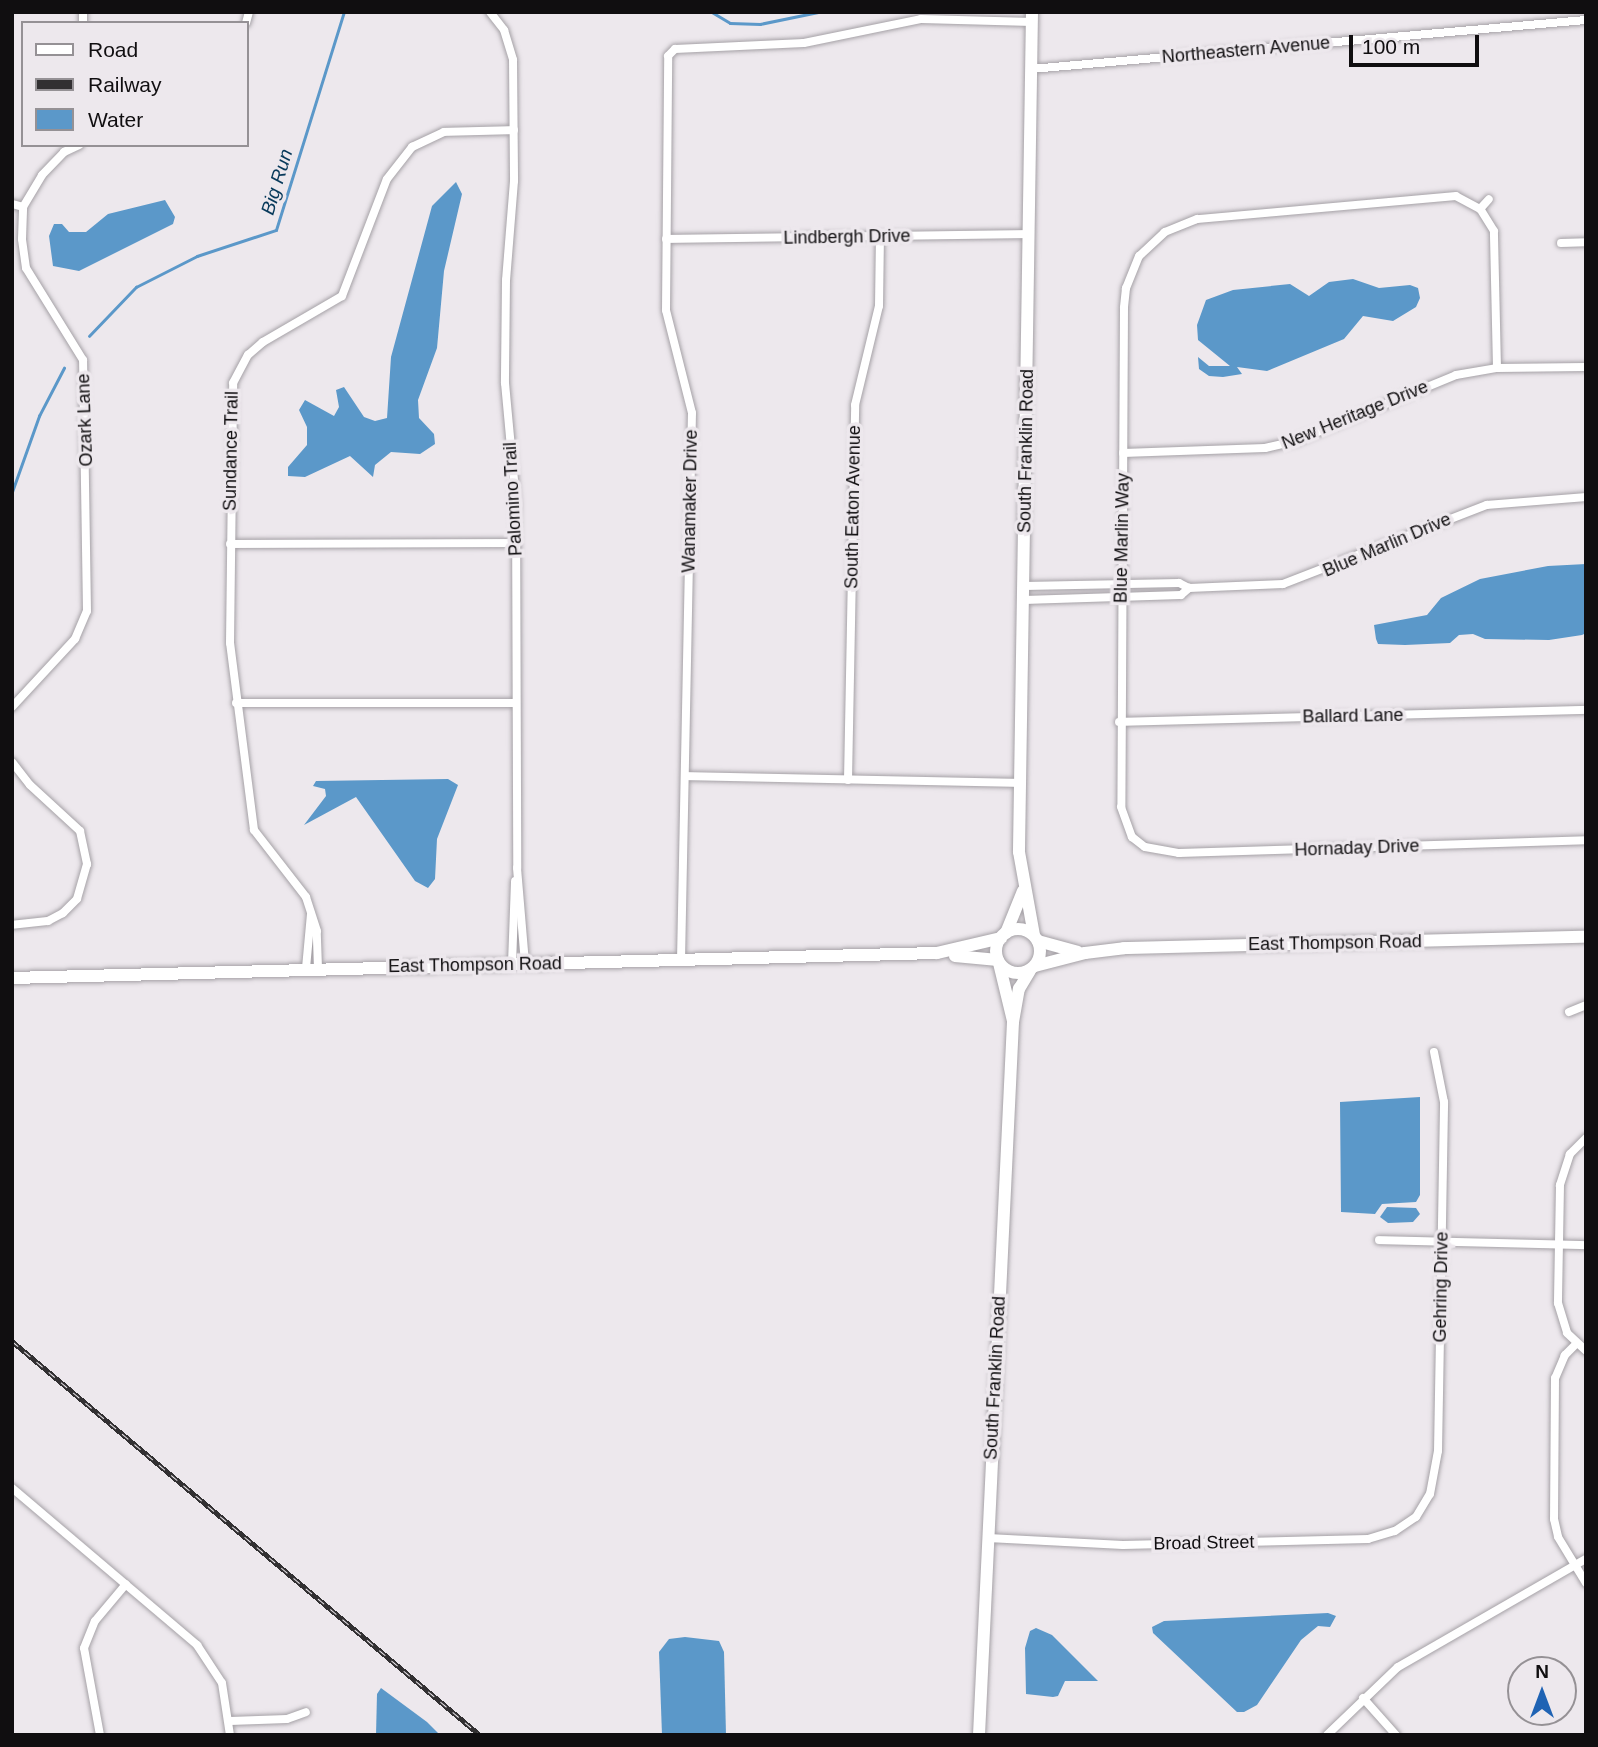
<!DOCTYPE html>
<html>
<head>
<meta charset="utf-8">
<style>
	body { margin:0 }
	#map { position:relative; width:1598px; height:1747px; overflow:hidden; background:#ede8ed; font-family:Helvetica,sans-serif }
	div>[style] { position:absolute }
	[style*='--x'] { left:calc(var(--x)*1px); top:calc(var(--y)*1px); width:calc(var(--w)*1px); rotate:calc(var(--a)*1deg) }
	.water>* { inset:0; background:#5b98c9 }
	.stream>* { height:2.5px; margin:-1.25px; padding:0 1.25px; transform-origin:1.25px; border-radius:1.25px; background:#5b98c9 }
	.roads { filter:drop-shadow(0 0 2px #a5a1a6) drop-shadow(0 0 2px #a5a1a6) }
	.street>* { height:8px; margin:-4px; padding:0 4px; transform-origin:4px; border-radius:4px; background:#fff }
	.secondary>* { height:12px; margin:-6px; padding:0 6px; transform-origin:6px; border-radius:6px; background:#fff }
	.secondary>.ring { margin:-6px; padding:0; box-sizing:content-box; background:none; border:12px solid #fff; border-radius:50% }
	.rail>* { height:5px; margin-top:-2.5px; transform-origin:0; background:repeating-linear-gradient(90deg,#ede8ed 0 8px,#323032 0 16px); box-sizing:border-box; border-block:2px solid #323032 }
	span { translate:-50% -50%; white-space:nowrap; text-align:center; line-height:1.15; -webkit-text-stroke:7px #ede8ed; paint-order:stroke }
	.street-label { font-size:18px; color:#100e10 }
	.water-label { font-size:19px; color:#07395a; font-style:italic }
	.frame { position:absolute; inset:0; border:14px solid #100e10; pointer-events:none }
	.legend { position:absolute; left:21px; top:21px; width:228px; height:126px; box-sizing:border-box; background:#ede8ed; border:2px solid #959195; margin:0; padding:9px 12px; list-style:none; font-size:21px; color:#100e10 }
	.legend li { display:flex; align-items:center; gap:14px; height:35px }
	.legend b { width:35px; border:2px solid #959195 }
	.north { position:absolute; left:1507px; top:1656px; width:70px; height:70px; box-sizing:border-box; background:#ede8ed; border:2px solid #959195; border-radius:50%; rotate:0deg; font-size:19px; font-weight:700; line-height:28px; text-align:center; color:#100e10 }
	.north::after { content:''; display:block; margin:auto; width:24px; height:32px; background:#1f63b4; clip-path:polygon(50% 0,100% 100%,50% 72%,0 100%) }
	.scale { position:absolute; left:1349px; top:35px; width:130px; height:32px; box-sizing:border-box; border:4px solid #100e10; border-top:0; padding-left:9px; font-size:21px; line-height:24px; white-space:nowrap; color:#100e10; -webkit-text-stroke:5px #ede8ed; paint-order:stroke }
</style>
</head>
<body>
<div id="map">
	<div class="water">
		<div style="clip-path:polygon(456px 182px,462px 194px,444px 271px,437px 348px,418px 400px,419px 418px,434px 434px,435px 444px,420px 454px,391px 452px,375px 465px,373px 477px,350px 456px,305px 477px,288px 476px,288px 467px,307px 445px,307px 427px,299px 410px,305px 400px,334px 416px,339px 407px,336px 390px,344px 387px,364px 417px,375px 421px,387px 418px,391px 357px,432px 206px)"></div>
		<div style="clip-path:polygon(165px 200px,175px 217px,173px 224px,79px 271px,53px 266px,49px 236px,54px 224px,62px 224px,69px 232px,86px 232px,108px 214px)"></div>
		<div style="clip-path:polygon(1353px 279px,1379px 288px,1410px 285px,1418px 288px,1420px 298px,1416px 307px,1393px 321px,1363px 316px,1344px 339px,1267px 371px,1237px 367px,1242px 374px,1223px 377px,1209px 376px,1199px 369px,1198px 357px,1209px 366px,1230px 366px,1198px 340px,1197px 325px,1206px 300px,1233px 290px,1290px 284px,1309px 296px,1329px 282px)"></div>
		<div style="clip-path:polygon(1586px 564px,1586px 633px,1582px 635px,1549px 640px,1485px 639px,1473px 634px,1459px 635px,1450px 643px,1405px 645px,1378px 644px,1376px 639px,1374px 625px,1427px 615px,1441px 598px,1480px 579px,1548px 566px)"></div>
		<div style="clip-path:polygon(448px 779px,458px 785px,437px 839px,435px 879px,428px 888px,415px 881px,356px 797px,304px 825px,326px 796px,325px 789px,313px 786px,316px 781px)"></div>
		<div style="clip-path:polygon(1420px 1097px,1420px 1195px,1416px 1202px,1382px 1204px,1375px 1214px,1341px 1212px,1340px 1102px)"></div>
		<div style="clip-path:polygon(1387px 1207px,1416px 1208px,1420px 1214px,1413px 1222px,1388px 1223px,1380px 1217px)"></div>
		<div style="clip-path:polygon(1328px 1613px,1336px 1616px,1330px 1627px,1318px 1626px,1301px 1640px,1257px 1705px,1244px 1712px,1237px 1712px,1153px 1633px,1152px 1627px,1164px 1621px)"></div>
		<div style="clip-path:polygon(1036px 1628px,1052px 1635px,1098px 1681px,1065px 1681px,1058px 1696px,1053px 1697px,1026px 1694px,1025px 1648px,1030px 1631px)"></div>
		<div style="clip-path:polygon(685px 1637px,719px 1641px,724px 1652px,726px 1735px,662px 1735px,659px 1652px,669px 1639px)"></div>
		<div style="clip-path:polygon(381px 1688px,427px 1722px,440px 1735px,376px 1735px,377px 1694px)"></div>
	</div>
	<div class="stream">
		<div style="--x:712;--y:12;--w:21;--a:31"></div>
		<div style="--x:730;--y:23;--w:30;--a:2"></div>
		<div style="--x:760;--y:24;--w:59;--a:-11.7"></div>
		<div style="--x:89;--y:336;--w:68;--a:-46.2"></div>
		<div style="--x:136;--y:287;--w:68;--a:-26.9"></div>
		<div style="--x:197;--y:256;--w:83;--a:-18.2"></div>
		<div style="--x:276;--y:230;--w:228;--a:-72.7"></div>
		<div style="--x:12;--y:492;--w:81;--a:-70.4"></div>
		<div style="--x:39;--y:416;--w:54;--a:-62.5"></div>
	</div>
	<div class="roads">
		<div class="street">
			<div style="--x:490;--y:12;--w:23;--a:52"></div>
			<div style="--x:504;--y:30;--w:31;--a:73"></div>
			<div style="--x:513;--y:60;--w:121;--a:89.5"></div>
			<div style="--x:514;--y:181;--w:99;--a:94.6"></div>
			<div style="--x:506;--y:280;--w:103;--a:90.6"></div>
			<div style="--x:505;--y:383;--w:120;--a:84.7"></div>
			<div style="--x:516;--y:502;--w:366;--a:89.8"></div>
			<div style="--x:517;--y:868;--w:96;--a:85.2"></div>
			<div style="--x:83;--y:23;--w:11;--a:-90"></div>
			<div style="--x:246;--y:23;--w:11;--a:-75"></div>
			<div style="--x:1031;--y:69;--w:557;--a:-5.05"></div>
			<div style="--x:12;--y:204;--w:11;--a:15"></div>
			<div style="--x:1480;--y:209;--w:13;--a:-48"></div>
			<div style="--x:666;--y:239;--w:362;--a:-0.8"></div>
			<div style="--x:1561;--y:243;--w:25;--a:-2"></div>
			<div style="--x:1497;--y:368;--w:137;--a:-91.3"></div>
			<div style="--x:1494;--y:231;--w:26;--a:-122"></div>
			<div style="--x:1480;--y:209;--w:27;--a:-152"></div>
			<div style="--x:1456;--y:196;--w:260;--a:174.9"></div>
			<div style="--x:1197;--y:219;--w:35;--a:158"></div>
			<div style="--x:1165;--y:232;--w:35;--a:137"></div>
			<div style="--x:1139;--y:256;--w:35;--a:112"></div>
			<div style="--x:1126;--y:288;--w:20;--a:96"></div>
			<div style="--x:1124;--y:308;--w:499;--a:90.3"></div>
			<div style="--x:1121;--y:807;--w:32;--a:70"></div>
			<div style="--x:1132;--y:837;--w:16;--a:38"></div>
			<div style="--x:1145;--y:847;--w:35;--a:10"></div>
			<div style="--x:1179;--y:853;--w:407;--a:-1.8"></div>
			<div style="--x:1123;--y:453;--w:142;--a:-2"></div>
			<div style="--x:1265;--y:448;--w:32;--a:-13"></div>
			<div style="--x:1296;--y:441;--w:173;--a:-22.4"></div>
			<div style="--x:1456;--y:375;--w:42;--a:-9.7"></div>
			<div style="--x:1497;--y:368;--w:89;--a:-0.6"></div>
			<div style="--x:230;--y:544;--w:286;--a:-0.2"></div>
			<div style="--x:1189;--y:588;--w:94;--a:-2.4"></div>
			<div style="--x:1283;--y:584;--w:219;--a:-21.2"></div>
			<div style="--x:1487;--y:505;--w:99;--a:-4.6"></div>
			<div style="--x:1024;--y:600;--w:157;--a:-1.8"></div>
			<div style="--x:1181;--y:595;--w:11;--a:-41"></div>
			<div style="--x:1189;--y:588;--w:11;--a:-153"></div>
			<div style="--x:1179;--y:583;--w:155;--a:178.9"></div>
			<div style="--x:236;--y:703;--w:280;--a:0"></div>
			<div style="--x:12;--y:707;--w:93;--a:-47.2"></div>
			<div style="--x:75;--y:639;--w:30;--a:-67"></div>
			<div style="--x:87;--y:611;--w:251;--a:-90.9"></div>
			<div style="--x:83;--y:360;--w:108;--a:-121.8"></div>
			<div style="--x:26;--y:268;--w:29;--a:-98"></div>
			<div style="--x:22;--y:239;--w:32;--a:-88"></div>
			<div style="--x:23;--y:207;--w:37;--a:-59"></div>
			<div style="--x:42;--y:175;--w:32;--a:-46"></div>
			<div style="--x:64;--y:152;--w:17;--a:-25"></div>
			<div style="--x:1119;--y:722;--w:467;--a:-1.5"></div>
			<div style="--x:12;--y:762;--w:29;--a:52"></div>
			<div style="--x:30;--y:785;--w:68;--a:42.6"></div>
			<div style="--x:80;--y:831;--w:34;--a:78"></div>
			<div style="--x:87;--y:864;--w:36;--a:106"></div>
			<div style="--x:77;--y:899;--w:20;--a:135"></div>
			<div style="--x:63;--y:913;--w:17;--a:152"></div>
			<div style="--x:48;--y:921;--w:36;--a:174"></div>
			<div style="--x:685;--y:776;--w:335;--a:1.2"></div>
			<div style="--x:848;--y:780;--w:375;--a:-88.9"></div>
			<div style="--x:855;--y:405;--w:102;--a:-76.4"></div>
			<div style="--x:879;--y:306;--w:69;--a:-89.2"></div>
			<div style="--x:681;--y:960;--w:547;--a:-88.85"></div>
			<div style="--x:692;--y:413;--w:106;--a:-104.2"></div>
			<div style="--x:666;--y:310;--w:254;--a:-89.5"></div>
			<div style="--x:668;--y:56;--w:10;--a:-45"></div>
			<div style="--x:675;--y:49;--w:129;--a:-2.7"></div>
			<div style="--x:804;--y:43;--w:119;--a:-11.6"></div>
			<div style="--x:921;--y:19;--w:111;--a:1.5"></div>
			<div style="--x:512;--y:964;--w:83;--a:-87.9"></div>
			<div style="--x:306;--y:968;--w:54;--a:-84.7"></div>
			<div style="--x:318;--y:968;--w:37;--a:-92"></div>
			<div style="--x:317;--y:931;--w:36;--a:-108"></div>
			<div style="--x:306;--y:897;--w:85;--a:-127.8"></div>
			<div style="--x:254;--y:830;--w:189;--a:-97.3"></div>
			<div style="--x:230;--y:643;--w:260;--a:-89.3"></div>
			<div style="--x:233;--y:383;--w:32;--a:-62"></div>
			<div style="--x:248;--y:355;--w:20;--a:-41"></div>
			<div style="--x:263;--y:342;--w:91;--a:-30.2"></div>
			<div style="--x:342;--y:296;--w:125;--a:-69"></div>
			<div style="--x:387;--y:179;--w:41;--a:-52"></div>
			<div style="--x:412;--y:147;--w:35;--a:-25"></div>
			<div style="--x:444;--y:132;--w:70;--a:-1.6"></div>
			<div style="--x:1569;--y:1012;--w:18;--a:-22"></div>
			<div style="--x:1586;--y:1138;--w:23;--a:135"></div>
			<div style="--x:1570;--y:1154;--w:33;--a:108"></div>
			<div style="--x:1560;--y:1185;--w:118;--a:91"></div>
			<div style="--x:1558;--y:1303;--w:31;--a:73"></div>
			<div style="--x:1567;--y:1333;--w:26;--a:43"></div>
			<div style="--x:1379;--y:1240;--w:207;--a:1.4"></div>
			<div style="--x:1576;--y:1344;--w:16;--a:135"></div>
			<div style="--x:1565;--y:1355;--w:25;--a:113"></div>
			<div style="--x:1555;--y:1378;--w:141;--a:90.4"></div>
			<div style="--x:1554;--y:1519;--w:18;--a:77"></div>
			<div style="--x:1558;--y:1537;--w:54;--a:58.7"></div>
			<div style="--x:12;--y:1488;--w:243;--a:40.3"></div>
			<div style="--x:197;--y:1645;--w:45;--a:56.7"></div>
			<div style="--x:222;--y:1683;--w:53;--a:81.3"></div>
			<div style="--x:988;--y:1538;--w:135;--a:3"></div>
			<div style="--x:1123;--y:1545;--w:245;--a:-1.4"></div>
			<div style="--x:1368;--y:1539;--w:28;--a:-17"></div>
			<div style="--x:1395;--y:1531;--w:25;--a:-34"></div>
			<div style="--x:1416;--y:1517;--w:27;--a:-59"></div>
			<div style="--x:1430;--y:1494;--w:44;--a:-79.5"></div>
			<div style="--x:1438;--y:1451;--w:349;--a:-89"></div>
			<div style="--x:1444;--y:1102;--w:51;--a:-101.3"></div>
			<div style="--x:1363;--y:1698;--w:50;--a:48.3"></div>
			<div style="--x:230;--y:1721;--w:57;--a:-2"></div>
			<div style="--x:287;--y:1719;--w:20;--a:-20"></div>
			<div style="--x:100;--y:1735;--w:88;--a:-100.4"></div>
			<div style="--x:84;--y:1648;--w:29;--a:-68"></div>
			<div style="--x:95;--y:1621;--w:48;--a:-50"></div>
			<div style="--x:1327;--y:1735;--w:98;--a:-43.8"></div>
			<div style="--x:1398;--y:1667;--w:217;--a:-29.9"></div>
		</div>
		<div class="secondary">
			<div style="--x:1032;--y:12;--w:840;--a:90.89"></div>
			<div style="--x:1019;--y:852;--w:84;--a:79.8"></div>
			<div class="ring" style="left:996px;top:929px;width:32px;height:32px"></div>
			<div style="--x:1006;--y:933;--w:45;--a:-68"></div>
			<div style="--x:1038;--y:941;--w:41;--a:15.4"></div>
			<div style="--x:955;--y:956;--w:43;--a:5.3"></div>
			<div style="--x:999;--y:963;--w:60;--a:76.4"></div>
			<div style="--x:1035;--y:966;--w:52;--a:-14.6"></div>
			<div style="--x:1085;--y:953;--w:39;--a:-7"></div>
			<div style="--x:1124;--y:948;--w:462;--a:-1.4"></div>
			<div style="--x:12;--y:978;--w:925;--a:-1.55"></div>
			<div style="--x:937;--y:953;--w:66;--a:-13.2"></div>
			<div style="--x:979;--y:1735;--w:714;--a:-87.27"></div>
			<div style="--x:1013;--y:1022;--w:34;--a:-80"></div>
			<div style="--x:1019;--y:989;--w:21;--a:-59"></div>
		</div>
	</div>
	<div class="rail">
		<div style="--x:12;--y:1341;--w:612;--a:40.09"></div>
	</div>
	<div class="street-label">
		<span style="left:1246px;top:50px;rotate:-5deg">Northeastern Avenue</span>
		<span style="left:847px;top:237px;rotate:-1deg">Lindbergh Drive</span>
		<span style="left:1355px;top:415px;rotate:-22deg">New Heritage Drive</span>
		<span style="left:85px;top:420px;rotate:-92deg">Ozark Lane</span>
		<span style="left:231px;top:451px;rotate:-89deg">Sundance Trail</span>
		<span style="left:1026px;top:451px;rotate:-89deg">South Franklin Road</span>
		<span style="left:513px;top:499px;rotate:-93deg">Palomino Trail</span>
		<span style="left:690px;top:501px;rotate:-89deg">Wanamaker Drive</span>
		<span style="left:853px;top:507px;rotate:-89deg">South Eaton Avenue</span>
		<span style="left:1122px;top:538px;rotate:-89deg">Blue Marlin Way</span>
		<span style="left:1387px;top:545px;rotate:-23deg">Blue Marlin Drive</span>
		<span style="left:1353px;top:716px;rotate:-1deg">Ballard Lane</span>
		<span style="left:1357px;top:848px;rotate:-2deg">Hornaday Drive</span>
		<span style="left:1335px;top:943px;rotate:-1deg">East Thompson Road</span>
		<span style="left:475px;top:965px;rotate:-1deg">East Thompson Road</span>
		<span style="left:1441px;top:1287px;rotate:-89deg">Gehring Drive</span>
		<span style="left:995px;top:1378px;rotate:-87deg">South Franklin Road</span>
		<span style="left:1204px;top:1543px;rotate:-1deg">Broad Street</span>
	</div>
	<div class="water-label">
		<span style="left:277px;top:182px;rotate:-73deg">Big Run</span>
	</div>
	<div class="frame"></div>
	<ul class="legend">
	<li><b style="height:9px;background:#fff"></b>Road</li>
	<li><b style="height:9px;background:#323032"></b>Railway</li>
	<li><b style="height:19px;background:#5b98c9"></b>Water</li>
	</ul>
	<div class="north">N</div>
	<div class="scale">100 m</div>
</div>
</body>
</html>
